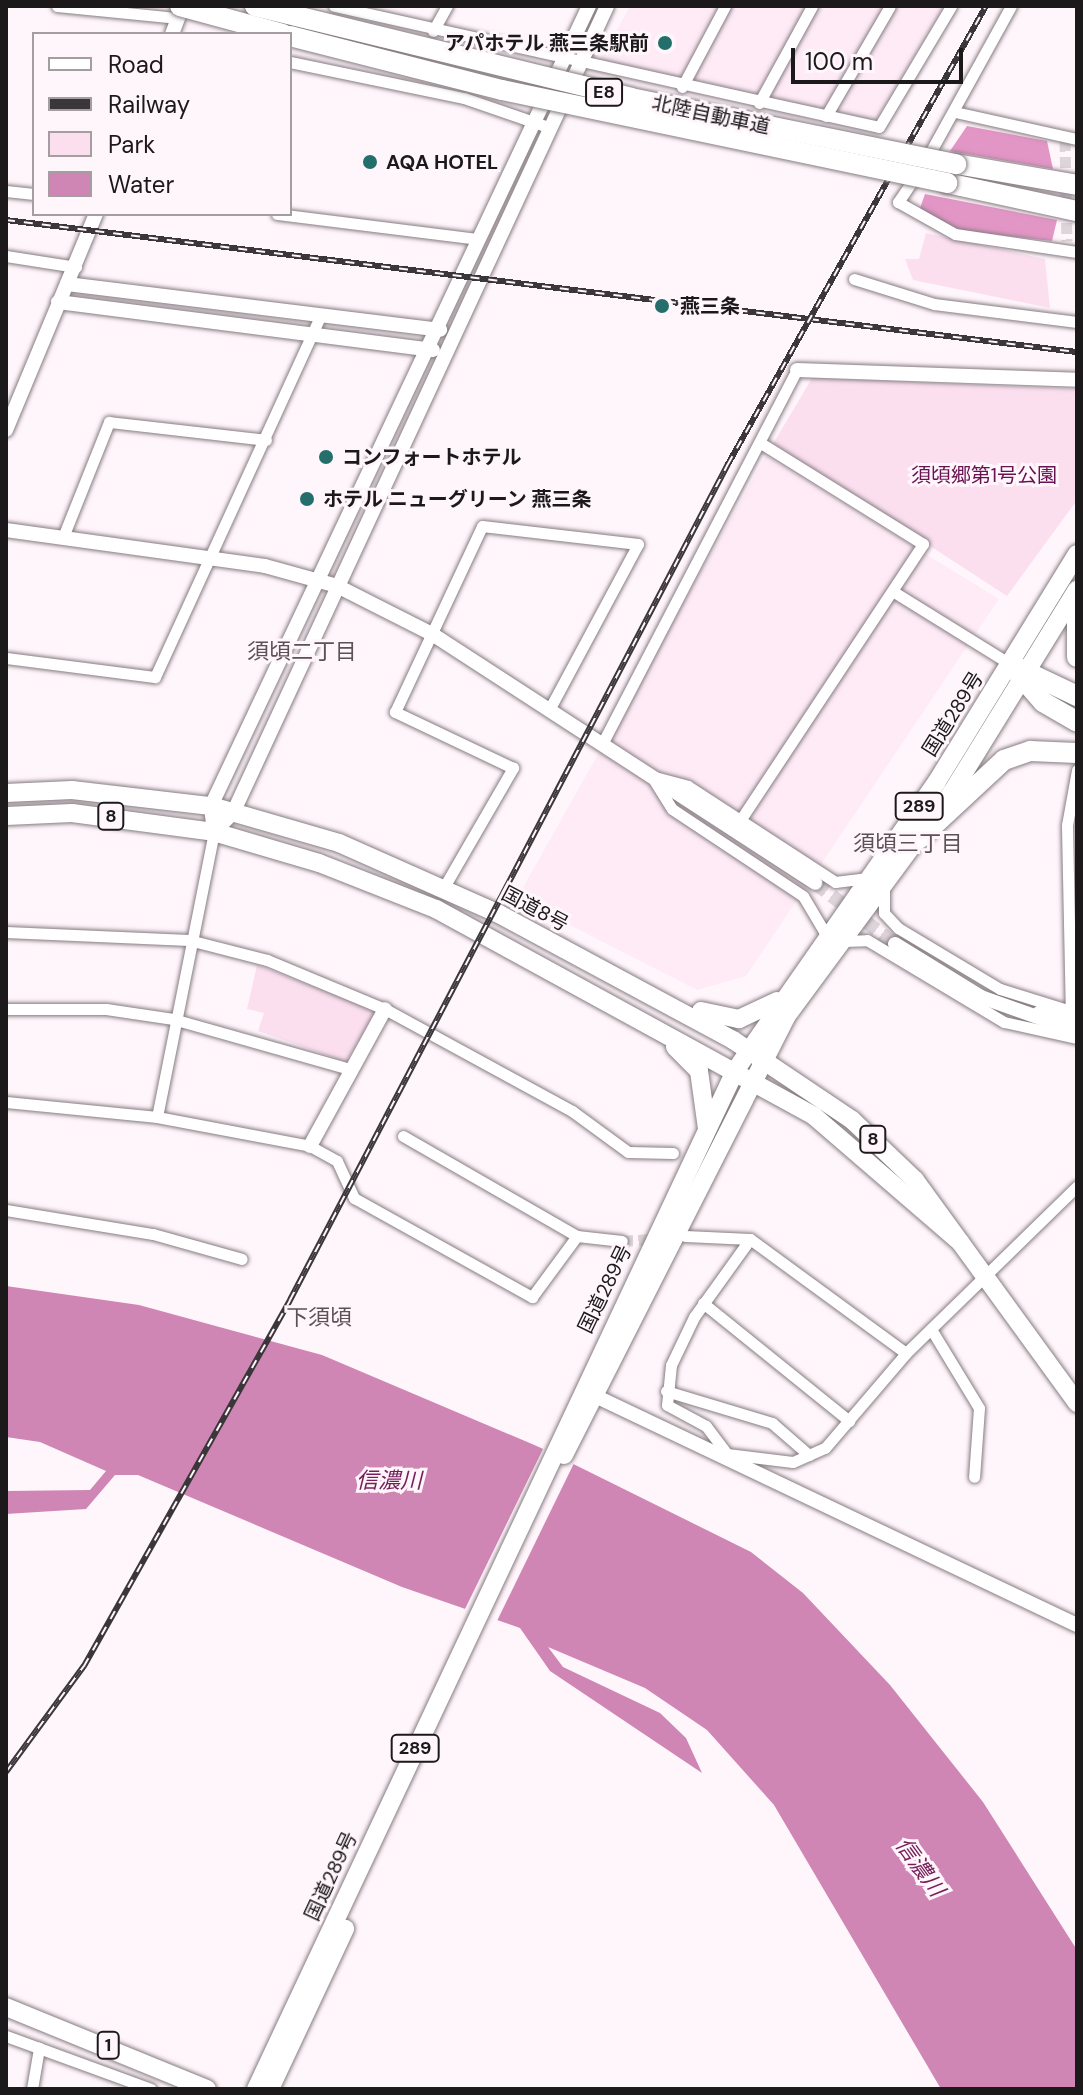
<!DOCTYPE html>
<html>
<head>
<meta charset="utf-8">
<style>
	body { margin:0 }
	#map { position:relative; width:1083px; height:2095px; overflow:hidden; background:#fff6fb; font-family:"DM Sans","Noto Sans JP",sans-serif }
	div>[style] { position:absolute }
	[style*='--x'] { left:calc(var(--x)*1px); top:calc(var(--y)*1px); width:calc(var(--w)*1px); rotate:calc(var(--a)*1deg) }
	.built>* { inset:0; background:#feebf6 }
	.green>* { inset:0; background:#fbdfef }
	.forest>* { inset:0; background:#e296c5 }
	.water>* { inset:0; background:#d086b4 }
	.pier>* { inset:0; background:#fff6fb; transform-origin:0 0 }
	.minor-tunnel>* { height:11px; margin-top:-5.5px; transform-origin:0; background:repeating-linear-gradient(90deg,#ddd5d9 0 11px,transparent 0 16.5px) }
	.tertiary-tunnel>* { height:14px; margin-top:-7px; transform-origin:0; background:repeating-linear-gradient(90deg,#ddd5d9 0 14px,transparent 0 21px) }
	.roads { filter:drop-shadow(0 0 2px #867c82) drop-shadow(0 0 2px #867c82) }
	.minor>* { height:11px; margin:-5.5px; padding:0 5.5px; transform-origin:5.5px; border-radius:5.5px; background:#fff }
	.tertiary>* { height:14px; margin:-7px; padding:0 7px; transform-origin:7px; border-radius:7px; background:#fff }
	.primary>* { height:18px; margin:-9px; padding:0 9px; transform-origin:9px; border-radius:9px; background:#fff }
	.trunk>* { height:18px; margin:-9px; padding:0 9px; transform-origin:9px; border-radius:9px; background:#fff }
	.motorway>* { height:20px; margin:-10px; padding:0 10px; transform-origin:10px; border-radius:10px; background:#fff }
	.rail>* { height:6px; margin-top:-3px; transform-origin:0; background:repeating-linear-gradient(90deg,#fff6fb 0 9px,#3a3639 0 18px); box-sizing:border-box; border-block:2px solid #3a3639 }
	.bridges { filter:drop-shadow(0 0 2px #867c82) drop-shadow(0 0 2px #867c82) }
	.motorway-bridge>* { height:20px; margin:-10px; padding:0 10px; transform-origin:10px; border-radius:10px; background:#fff }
	.dots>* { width:22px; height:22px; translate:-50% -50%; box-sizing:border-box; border:4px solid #fff6fb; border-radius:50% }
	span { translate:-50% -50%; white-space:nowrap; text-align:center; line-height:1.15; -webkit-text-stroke:6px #fff6fb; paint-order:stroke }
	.shield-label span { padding:2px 6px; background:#fff6fb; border:2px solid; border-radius:6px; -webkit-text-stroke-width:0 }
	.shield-label { font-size:18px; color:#1c191b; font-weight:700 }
	.poi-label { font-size:20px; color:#1c191b; font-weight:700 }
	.right { translate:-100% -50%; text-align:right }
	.left { translate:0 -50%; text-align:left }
	.street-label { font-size:20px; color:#1c191b }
	.park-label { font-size:20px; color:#691151 }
	.neighbourhood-label { font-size:22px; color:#5b5257 }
	.water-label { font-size:22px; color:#741e5b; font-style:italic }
	.frame { position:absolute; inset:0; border:8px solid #1c191b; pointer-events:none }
	.legend { position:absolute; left:32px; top:32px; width:260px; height:184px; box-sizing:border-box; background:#fff6fb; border:2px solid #a49ea1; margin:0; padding:10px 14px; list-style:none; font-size:24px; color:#1c191b }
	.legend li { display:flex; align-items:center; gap:16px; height:40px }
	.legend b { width:40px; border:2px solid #a49ea1 }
	.scale { position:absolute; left:791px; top:48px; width:172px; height:36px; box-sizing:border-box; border:4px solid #1c191b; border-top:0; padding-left:10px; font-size:24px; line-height:28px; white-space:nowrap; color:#1c191b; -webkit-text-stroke:6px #fff6fb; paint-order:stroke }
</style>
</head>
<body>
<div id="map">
	<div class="built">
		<div style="clip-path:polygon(630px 6px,944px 6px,875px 121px,605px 66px,601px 58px)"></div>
		<div style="clip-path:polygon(766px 456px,999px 599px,746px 976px,697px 990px,517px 898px)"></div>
	</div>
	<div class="green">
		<div style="clip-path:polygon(926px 233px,1045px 259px,1050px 308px,913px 280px,905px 259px,919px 259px)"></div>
		<div style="clip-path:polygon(812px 378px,1077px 389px,1077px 500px,1007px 596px,773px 444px)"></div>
		<div style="clip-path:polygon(257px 965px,376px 1011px,346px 1062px,258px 1031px,264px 1013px,247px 1009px)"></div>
	</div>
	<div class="forest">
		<div style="clip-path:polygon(967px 126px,1047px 141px,1053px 169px,950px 151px)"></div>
		<div style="clip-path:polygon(925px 194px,1057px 220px,1052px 241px,955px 230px,918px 214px)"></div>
	</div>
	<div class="water">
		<div style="clip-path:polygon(6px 1286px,139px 1305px,322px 1355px,539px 1447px,751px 1552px,803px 1593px,890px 1685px,983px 1802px,1077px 1950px,1077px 2089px,941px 2089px,774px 1805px,707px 1730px,645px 1688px,548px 1647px,563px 1667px,660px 1713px,686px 1738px,702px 1773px,550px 1671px,520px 1628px,402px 1587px,138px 1475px,115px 1475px,86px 1509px,6px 1514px,6px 1491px,90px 1490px,106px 1471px,40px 1442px,6px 1437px)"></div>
	</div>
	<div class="pier">
		<div style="left:545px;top:1445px;width:34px;height:187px;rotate:26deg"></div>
	</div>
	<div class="minor-tunnel">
		<div style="--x:1065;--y:140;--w:101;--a:88.9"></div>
		<div style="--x:622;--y:1241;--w:39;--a:-4"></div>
	</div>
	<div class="tertiary-tunnel">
		<div style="--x:815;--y:883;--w:101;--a:37.3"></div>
	</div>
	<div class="roads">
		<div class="minor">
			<div style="--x:57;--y:6;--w:122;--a:5.7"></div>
			<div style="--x:334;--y:6;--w:558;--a:12.52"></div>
			<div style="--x:879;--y:127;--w:141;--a:-59.2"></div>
			<div style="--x:433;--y:31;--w:29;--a:-61"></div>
			<div style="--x:290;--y:62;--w:178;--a:11.7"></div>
			<div style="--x:464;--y:98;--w:92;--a:19"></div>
			<div style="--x:682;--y:87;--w:92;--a:-62"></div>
			<div style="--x:759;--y:103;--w:111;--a:-61.3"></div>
			<div style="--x:955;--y:112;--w:125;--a:12.5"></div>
			<div style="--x:826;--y:116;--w:127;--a:-59.8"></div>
			<div style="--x:926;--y:160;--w:176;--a:-61.1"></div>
			<div style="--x:917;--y:174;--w:34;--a:124"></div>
			<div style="--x:898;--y:202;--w:65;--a:29.3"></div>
			<div style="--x:955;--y:234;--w:123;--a:8.4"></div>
			<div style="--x:6;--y:191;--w:28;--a:6"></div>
			<div style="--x:277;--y:214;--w:202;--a:7.1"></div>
			<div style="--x:6;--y:256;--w:71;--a:8.9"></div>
			<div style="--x:854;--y:279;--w:84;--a:17.4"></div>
			<div style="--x:934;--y:304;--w:144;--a:7.2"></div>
			<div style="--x:63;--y:537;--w:124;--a:-68.2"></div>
			<div style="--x:109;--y:422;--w:158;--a:6.5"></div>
			<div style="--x:894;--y:592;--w:137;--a:31.8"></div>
			<div style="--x:6;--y:658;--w:150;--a:7.3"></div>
			<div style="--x:155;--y:677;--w:399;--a:-65.4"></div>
			<div style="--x:602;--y:744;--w:422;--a:-62.5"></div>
			<div style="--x:741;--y:819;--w:330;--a:-56.5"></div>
			<div style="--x:923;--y:544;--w:191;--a:-148.1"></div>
			<div style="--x:444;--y:887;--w:138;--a:-59.9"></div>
			<div style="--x:513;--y:768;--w:131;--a:-154.6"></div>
			<div style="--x:395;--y:712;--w:205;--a:-64.9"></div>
			<div style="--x:482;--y:526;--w:157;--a:6.6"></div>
			<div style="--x:638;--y:544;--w:186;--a:118.2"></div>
			<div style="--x:884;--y:889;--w:24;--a:90"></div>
			<div style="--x:884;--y:913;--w:21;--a:47"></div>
			<div style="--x:898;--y:928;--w:119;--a:30.9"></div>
			<div style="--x:1000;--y:989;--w:74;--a:17.2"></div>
			<div style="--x:6;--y:932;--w:183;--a:2.5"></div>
			<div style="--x:189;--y:940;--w:81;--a:14.4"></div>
			<div style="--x:267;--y:960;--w:128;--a:22.6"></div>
			<div style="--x:385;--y:1009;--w:213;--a:28.6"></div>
			<div style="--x:572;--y:1111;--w:69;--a:36.2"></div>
			<div style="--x:628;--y:1152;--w:45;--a:1.3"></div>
			<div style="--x:825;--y:933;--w:43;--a:-120.7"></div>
			<div style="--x:803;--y:896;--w:157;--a:-146.4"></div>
			<div style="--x:672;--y:809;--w:39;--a:-122"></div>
			<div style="--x:651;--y:776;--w:38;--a:15"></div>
			<div style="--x:688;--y:786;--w:176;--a:33.1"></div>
			<div style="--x:835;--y:882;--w:33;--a:-7"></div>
			<div style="--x:843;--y:941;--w:24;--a:-2"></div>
			<div style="--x:867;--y:940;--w:160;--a:30.9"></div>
			<div style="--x:1004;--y:1022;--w:75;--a:12.4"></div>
			<div style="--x:6;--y:1009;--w:100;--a:0"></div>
			<div style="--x:106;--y:1009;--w:68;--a:8.5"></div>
			<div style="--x:173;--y:1019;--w:184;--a:15.8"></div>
			<div style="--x:1071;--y:1018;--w:193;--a:-91.2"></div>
			<div style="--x:1067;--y:825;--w:56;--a:-79.7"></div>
			<div style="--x:6;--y:1102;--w:152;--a:5.7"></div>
			<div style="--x:157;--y:1117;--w:156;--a:10.7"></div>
			<div style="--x:310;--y:1146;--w:31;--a:29"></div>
			<div style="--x:337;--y:1161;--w:41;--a:65.3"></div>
			<div style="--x:354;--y:1198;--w:204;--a:29.1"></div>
			<div style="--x:532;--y:1297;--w:76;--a:-53.6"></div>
			<div style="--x:577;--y:1236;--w:45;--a:6.3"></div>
			<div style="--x:157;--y:1117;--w:291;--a:-78.7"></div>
			<div style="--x:403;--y:1136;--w:201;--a:29.9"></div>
			<div style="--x:6;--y:1210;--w:149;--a:9.3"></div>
			<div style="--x:153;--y:1234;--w:92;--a:15.7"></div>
			<div style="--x:685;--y:1236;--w:65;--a:2.6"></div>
			<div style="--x:750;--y:1239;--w:193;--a:36.2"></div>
			<div style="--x:750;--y:1239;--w:96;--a:125.7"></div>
			<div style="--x:694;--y:1317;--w:53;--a:115.6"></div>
			<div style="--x:671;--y:1365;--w:40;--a:95.7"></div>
			<div style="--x:667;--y:1405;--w:44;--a:28.3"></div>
			<div style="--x:706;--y:1426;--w:35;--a:53"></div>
			<div style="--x:727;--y:1454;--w:66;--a:6.9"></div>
			<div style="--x:793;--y:1462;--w:35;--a:-24"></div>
			<div style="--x:825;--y:1448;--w:125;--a:-49.5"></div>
			<div style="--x:906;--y:1353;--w:239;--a:-44.3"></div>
			<div style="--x:703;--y:1303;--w:188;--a:38.9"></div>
			<div style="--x:931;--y:1329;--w:92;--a:58.7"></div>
			<div style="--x:979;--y:1408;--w:69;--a:94.1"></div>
			<div style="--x:666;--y:1391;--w:111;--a:16.8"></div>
			<div style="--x:772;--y:1423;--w:49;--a:40.9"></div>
			<div style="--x:6;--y:2036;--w:154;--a:20.1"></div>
			<div style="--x:32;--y:2089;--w:42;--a:-80.3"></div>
		</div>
		<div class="tertiary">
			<div style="--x:172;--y:34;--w:30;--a:-69"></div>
			<div style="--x:67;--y:284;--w:376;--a:7"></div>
			<div style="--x:58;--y:302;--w:378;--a:7.3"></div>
			<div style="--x:797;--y:370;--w:280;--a:2"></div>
			<div style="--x:6;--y:430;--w:234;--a:-67.4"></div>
			<div style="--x:6;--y:530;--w:261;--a:7.9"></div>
			<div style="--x:265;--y:566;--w:75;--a:15.5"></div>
			<div style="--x:337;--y:586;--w:106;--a:26.8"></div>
			<div style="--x:432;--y:634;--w:457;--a:33"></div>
			<div style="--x:214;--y:832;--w:27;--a:-45"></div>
			<div style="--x:233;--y:813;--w:889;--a:-65.13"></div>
			<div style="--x:214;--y:832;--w:26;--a:-97"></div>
			<div style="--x:211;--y:806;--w:885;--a:-64.71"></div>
			<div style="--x:895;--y:944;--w:101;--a:31.6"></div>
			<div style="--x:981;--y:997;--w:102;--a:19.5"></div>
			<div style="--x:1039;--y:1013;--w:38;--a:7"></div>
			<div style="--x:310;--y:1146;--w:156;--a:-61.3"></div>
			<div style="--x:593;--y:1395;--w:536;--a:25.42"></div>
		</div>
		<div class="primary">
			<div style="--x:6;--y:2007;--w:217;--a:22.2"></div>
		</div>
		<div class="trunk">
			<div style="--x:6;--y:793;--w:66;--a:-2.6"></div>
			<div style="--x:72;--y:790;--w:140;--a:6.6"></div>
			<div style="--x:211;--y:806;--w:133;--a:16.1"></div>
			<div style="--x:339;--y:843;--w:175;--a:23.9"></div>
			<div style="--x:499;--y:914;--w:266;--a:28.3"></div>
			<div style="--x:733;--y:1040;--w:143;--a:33.9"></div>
			<div style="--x:852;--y:1120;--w:87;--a:43.6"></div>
			<div style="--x:915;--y:1180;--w:276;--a:54"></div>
			<div style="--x:6;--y:816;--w:66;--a:-2.6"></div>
			<div style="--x:72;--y:813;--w:143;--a:7.6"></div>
			<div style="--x:214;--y:832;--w:109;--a:16.4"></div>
			<div style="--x:319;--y:863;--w:126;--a:21.5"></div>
			<div style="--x:436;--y:909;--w:431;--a:28.7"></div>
			<div style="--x:814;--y:1116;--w:193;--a:40.8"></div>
			<div style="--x:701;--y:1011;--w:39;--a:12"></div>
			<div style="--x:739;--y:1019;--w:42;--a:-25.3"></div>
			<div style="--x:675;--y:1047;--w:34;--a:45"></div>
			<div style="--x:699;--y:1071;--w:59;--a:82.1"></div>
			<div style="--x:564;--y:1455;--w:491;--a:-63.1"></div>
			<div style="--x:786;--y:1017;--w:280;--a:-53.6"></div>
			<div style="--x:952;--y:792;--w:238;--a:-58.3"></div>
			<div style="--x:256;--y:2089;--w:1125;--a:-64.8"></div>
			<div style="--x:735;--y:1071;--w:351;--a:-55.1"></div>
			<div style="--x:936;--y:783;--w:269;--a:-58.4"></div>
			<div style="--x:270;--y:2089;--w:177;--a:-64.9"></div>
		</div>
		<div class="motorway">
			<div style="--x:956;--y:164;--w:123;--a:9.8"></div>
			<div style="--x:947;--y:183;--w:133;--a:12.2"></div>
			<div style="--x:1077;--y:613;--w:44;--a:90"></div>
			<div style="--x:1010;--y:664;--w:50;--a:49"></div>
			<div style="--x:1043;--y:702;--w:39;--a:30"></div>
			<div style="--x:1010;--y:664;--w:74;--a:25.5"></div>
			<div style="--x:919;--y:839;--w:116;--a:-42.9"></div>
			<div style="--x:1004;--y:760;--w:28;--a:-19"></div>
			<div style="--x:1030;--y:751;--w:47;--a:2.4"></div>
		</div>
	</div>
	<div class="rail">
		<div style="--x:6;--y:220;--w:1079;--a:7.03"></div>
		<div style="--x:6;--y:1772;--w:132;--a:-53.7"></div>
		<div style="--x:84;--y:1666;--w:420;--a:-60.6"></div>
		<div style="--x:290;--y:1300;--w:944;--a:-62.35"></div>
		<div style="--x:728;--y:464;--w:526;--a:-60.61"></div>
	</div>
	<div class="bridges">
		<div class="motorway-bridge">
			<div style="--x:180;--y:6;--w:107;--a:15.2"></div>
			<div style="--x:255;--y:6;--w:387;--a:13.7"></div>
			<div style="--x:631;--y:98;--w:332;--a:11.5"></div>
			<div style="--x:290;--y:36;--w:219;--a:14.3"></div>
			<div style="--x:502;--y:90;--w:455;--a:11.8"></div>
		</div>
	</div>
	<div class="dots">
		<div style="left:665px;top:43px;background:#246f6c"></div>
		<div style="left:370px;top:162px;background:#246f6c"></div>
		<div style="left:662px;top:306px;background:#246f6c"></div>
		<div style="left:326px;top:457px;background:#246f6c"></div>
		<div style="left:307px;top:499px;background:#246f6c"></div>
	</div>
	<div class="shield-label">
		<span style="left:604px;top:92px">E8</span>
		<span style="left:919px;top:806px">289</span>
		<span style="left:111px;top:816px">8</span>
		<span style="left:873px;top:1139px">8</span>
		<span style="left:415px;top:1748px">289</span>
		<span style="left:108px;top:2045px">1</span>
	</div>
	<div class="poi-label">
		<span class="right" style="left:649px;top:43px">アパホテル 燕三条駅前</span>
		<span class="left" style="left:386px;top:162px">AQA HOTEL</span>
		<span class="left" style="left:680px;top:306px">燕三条</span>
		<span class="left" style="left:342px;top:457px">コンフォートホテル</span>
		<span class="left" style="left:323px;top:499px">ホテル ニューグリーン 燕三条</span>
	</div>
	<div class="street-label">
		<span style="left:711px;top:115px;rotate:12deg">北陸自動車道</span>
		<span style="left:953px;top:714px;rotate:-58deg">国道289号</span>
		<span style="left:535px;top:909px;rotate:28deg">国道8号</span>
		<span style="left:605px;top:1289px;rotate:-64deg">国道289号</span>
		<span style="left:331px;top:1876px;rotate:-65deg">国道289号</span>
	</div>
	<div class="park-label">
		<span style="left:984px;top:475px">須頃郷第1号公園</span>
	</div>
	<div class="neighbourhood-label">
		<span style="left:302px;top:652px">須頃二丁目</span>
		<span style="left:908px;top:844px">須頃三丁目</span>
		<span style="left:319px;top:1318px">下須頃</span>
	</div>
	<div class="water-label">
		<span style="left:389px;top:1481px">信濃川</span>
		<span style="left:920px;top:1867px;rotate:54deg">信濃川</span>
	</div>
	<div class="frame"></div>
	<ul class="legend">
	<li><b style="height:10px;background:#fff"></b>Road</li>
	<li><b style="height:10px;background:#3a3639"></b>Railway</li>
	<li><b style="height:22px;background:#fbdfef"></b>Park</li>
	<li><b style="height:22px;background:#d086b4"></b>Water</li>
	</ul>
	<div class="scale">100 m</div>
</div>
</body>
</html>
